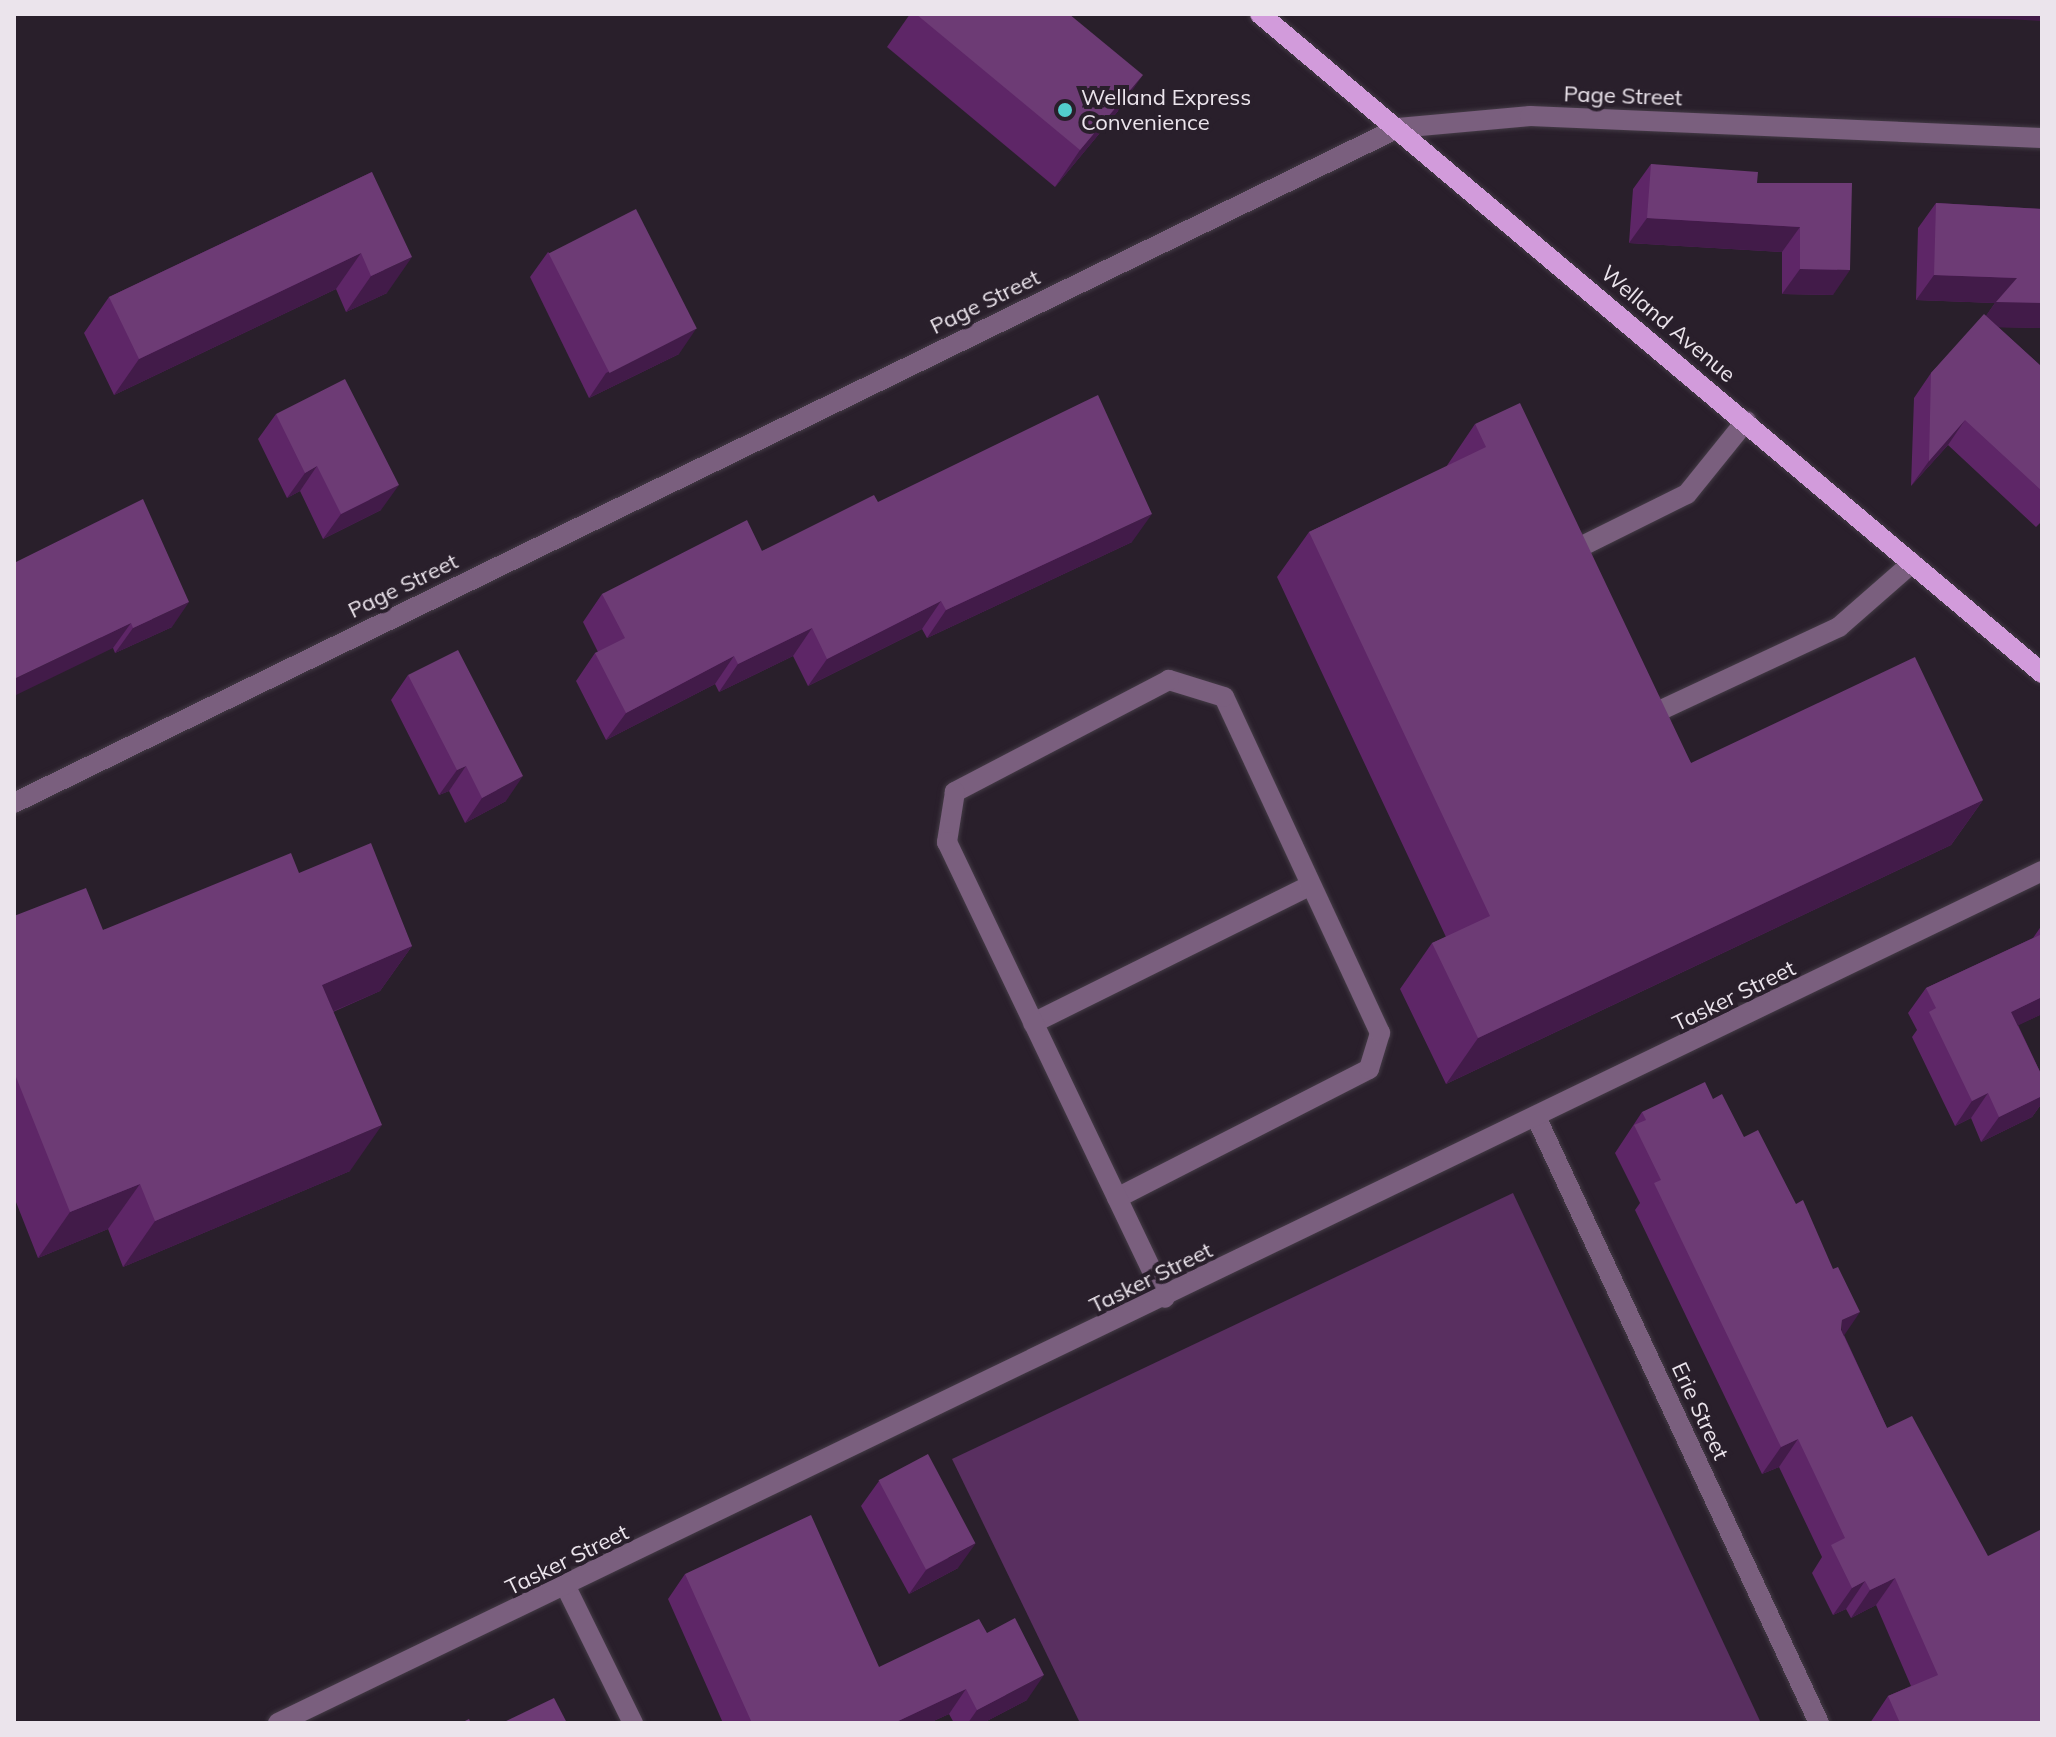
<!DOCTYPE html>
<html>
<head>
<meta charset="utf-8">
<style>
	body { margin:0 }
	#map { position:relative; width:2056px; height:1737px; overflow:hidden; background:#291f2b; font-family:Mulish,sans-serif }
	div>[style] { position:absolute }
	[style*='--x'] { left:calc(var(--x)*1px); top:calc(var(--y)*1px); width:calc(var(--w)*1px); rotate:calc(var(--a)*1deg) }
	.green>* { inset:0; background:#592f60 }
	.roads { filter:drop-shadow(0 0 2px #443b46) drop-shadow(0 0 2px #443b46) }
	.minor>* { height:20px; margin:-10px; padding:0 10px; transform-origin:10px; border-radius:10px; background:#7a5f7e }
	.major>* { height:20px; margin:-10px; padding:0 10px; transform-origin:10px; border-radius:10px; background:#d29bdb }
	.wall>* { inset:0; background:#5e2667 }
	.shaded-wall>* { inset:0; background:#421b49 }
	.building>* { inset:0; background:#6d3b75; transform-origin:0 0 }
	.dots>* { width:22px; height:22px; translate:-50% -50%; box-sizing:border-box; border:4px solid #291f2b; border-radius:50% }
	span { translate:-50% -50%; white-space:nowrap; text-align:center; line-height:1.15; -webkit-text-stroke:8px #291f2b; paint-order:stroke }
	.street-label { font-size:22px; color:#ebe4ec }
	.poi-label { font-size:22px; color:#ebe4ec }
	.left { translate:0 -50%; text-align:left }
	.frame { position:absolute; inset:0; border:16px solid #ebe4ec; pointer-events:none }
</style>
</head>
<body>
<div id="map">
	<div class="green">
		<div style="clip-path:polygon(1513px 1193px,1761px 1723px,1080px 1723px,952px 1459px)"></div>
	</div>
	<div class="roads">
		<div class="minor">
			<div style="--x:1572;--y:551;--w:128;--a:-26.4"></div>
			<div style="--x:1687;--y:494;--w:94;--a:-51.1"></div>
			<div style="--x:1646;--y:717;--w:213;--a:-25"></div>
			<div style="--x:1839;--y:627;--w:97;--a:-41.2"></div>
			<div style="--x:14;--y:803;--w:1540;--a:-26"></div>
			<div style="--x:1398;--y:128;--w:133;--a:-5.2"></div>
			<div style="--x:1530;--y:116;--w:512;--a:2.46"></div>
			<div style="--x:1033;--y:1023;--w:310;--a:-26.4"></div>
			<div style="--x:1537;--y:1119;--w:667;--a:64.97"></div>
			<div style="--x:1117;--y:1198;--w:283;--a:-27.1"></div>
			<div style="--x:1369;--y:1069;--w:38;--a:-73"></div>
			<div style="--x:1380;--y:1033;--w:370;--a:-114.9"></div>
			<div style="--x:1224;--y:697;--w:58;--a:-162.8"></div>
			<div style="--x:1169;--y:680;--w:242;--a:152.4"></div>
			<div style="--x:955;--y:792;--w:51;--a:99.1"></div>
			<div style="--x:947;--y:842;--w:505;--a:64.45"></div>
			<div style="--x:566;--y:1587;--w:152;--a:63.8"></div>
			<div style="--x:278;--y:1723;--w:1959;--a:-25.78"></div>
		</div>
		<div class="major">
			<div style="--x:1260;--y:14;--w:1023;--a:40.12"></div>
		</div>
	</div>
	<div class="wall">
		<div style="clip-path:polygon(910px 14px,1069px 14px,1118px 111px,1055px 187px,887px 47px)"></div>
		<div style="clip-path:polygon(1651px 164px,1757px 183px,1852px 183px,1833px 295px,1782px 294px,1782px 252px,1629px 243px,1633px 189px)"></div>
		<div style="clip-path:polygon(372px 172px,387px 293px,346px 312px,336px 289px,114px 395px,84px 333px,109px 297px)"></div>
		<div style="clip-path:polygon(1936px 203px,2042px 209px,2042px 328px,1998px 327px,2042px 367px,2042px 523px,2041px 522px,2036px 527px,1948px 445px,1911px 486px,1914px 398px,1931px 373px,1986px 316px,1995px 303px,1916px 300px,1918px 228px)"></div>
		<div style="clip-path:polygon(548px 252px,679px 354px,589px 398px,530px 277px)"></div>
		<div style="clip-path:polygon(276px 414px,381px 510px,323px 539px,300px 491px,287px 498px,258px 439px)"></div>
		<div style="clip-path:polygon(1475px 424px,1691px 763px,1983px 800px,1951px 845px,1446px 1084px,1400px 989px,1432px 943px,1446px 937px,1277px 577px,1309px 532px,1446px 467px)"></div>
		<div style="clip-path:polygon(878px 502px,1132px 542px,927px 638px,922px 629px,808px 686px,793px 656px,719px 692px,715px 684px,606px 740px,576px 681px,595px 653px,598px 652px,583px 622px,602px 594px,762px 551px)"></div>
		<div style="clip-path:polygon(14px 563px,172px 627px,115px 653px,113px 648px)"></div>
		<div style="clip-path:polygon(408px 675px,506px 801px,465px 823px,449px 791px,439px 795px,391px 700px)"></div>
		<div style="clip-path:polygon(299px 873px,412px 946px,380px 991px,333px 1012px,350px 1171px,123px 1267px,108px 1229px,38px 1258px,14px 1197px,14px 916px,103px 930px)"></div>
		<div style="clip-path:polygon(2042px 925px,2042px 1014px,2018px 1025px,2042px 1076px,2042px 1103px,2032px 1117px,1981px 1142px,1971px 1118px,1955px 1126px,1912px 1037px,1917px 1030px,1908px 1013px,1926px 988px,2033px 938px)"></div>
		<div style="clip-path:polygon(1713px 1099px,1844px 1335px,1887px 1428px,2042px 1723px,1870px 1723px,1888px 1696px,1911px 1686px,1876px 1605px,1851px 1618px,1846px 1609px,1833px 1615px,1812px 1573px,1822px 1557px,1779px 1467px,1762px 1474px,1635px 1210px,1640px 1203px,1615px 1153px,1642px 1112px)"></div>
		<div style="clip-path:polygon(879px 1481px,958px 1568px,909px 1594px,861px 1506px)"></div>
		<div style="clip-path:polygon(685px 1574px,879px 1667px,1027px 1700px,983px 1723px,954px 1723px,949px 1714px,929px 1723px,723px 1723px,668px 1599px)"></div>
	</div>
	<div class="shaded-wall">
		<div style="clip-path:polygon(1717px 14px,2042px 14px,2042px 21px,2008px 19px)"></div>
		<div style="clip-path:polygon(1143px 75px,1118px 111px,1055px 187px,1080px 150px)"></div>
		<div style="clip-path:polygon(1647px 218px,1800px 227px,1782px 252px,1629px 243px)"></div>
		<div style="clip-path:polygon(361px 253px,336px 289px,114px 395px,139px 359px)"></div>
		<div style="clip-path:polygon(412px 257px,387px 293px,346px 312px,371px 276px)"></div>
		<div style="clip-path:polygon(1800px 269px,1850px 270px,1833px 295px,1782px 294px)"></div>
		<div style="clip-path:polygon(1934px 275px,2017px 278px,2042px 303px,2042px 328px,1978px 327px,1995px 303px,1916px 300px)"></div>
		<div style="clip-path:polygon(696px 329px,679px 354px,589px 398px,606px 373px)"></div>
		<div style="clip-path:polygon(1965px 420px,1948px 445px,1911px 486px,1929px 461px)"></div>
		<div style="clip-path:polygon(317px 466px,300px 491px,287px 498px,305px 473px)"></div>
		<div style="clip-path:polygon(399px 485px,381px 510px,323px 539px,341px 514px)"></div>
		<div style="clip-path:polygon(1152px 514px,1132px 542px,927px 638px,946px 610px)"></div>
		<div style="clip-path:polygon(941px 601px,922px 629px,808px 686px,827px 659px)"></div>
		<div style="clip-path:polygon(189px 602px,172px 627px,115px 653px,133px 628px)"></div>
		<div style="clip-path:polygon(131px 623px,113px 648px,14px 696px,14px 679px)"></div>
		<div style="clip-path:polygon(812px 628px,793px 656px,719px 692px,738px 664px)"></div>
		<div style="clip-path:polygon(734px 656px,715px 684px,606px 740px,626px 713px)"></div>
		<div style="clip-path:polygon(466px 766px,449px 791px,439px 795px,457px 770px)"></div>
		<div style="clip-path:polygon(523px 776px,506px 801px,465px 823px,482px 798px)"></div>
		<div style="clip-path:polygon(1983px 800px,1951px 845px,1446px 1084px,1478px 1038px)"></div>
		<div style="clip-path:polygon(412px 946px,380px 991px,290px 1030px,322px 985px)"></div>
		<div style="clip-path:polygon(2042px 997px,2042px 1014px,1994px 1037px,2011px 1012px)"></div>
		<div style="clip-path:polygon(1988px 1093px,1971px 1118px,1955px 1126px,1972px 1101px)"></div>
		<div style="clip-path:polygon(2042px 1096px,2042px 1103px,2032px 1117px,1981px 1142px,1999px 1117px)"></div>
		<div style="clip-path:polygon(382px 1125px,350px 1171px,123px 1267px,155px 1221px)"></div>
		<div style="clip-path:polygon(140px 1184px,108px 1229px,38px 1258px,70px 1212px)"></div>
		<div style="clip-path:polygon(1860px 1312px,1841px 1340px,1842px 1320px)"></div>
		<div style="clip-path:polygon(1798px 1439px,1779px 1467px,1762px 1474px,1781px 1447px)"></div>
		<div style="clip-path:polygon(976px 1543px,958px 1568px,909px 1594px,926px 1570px)"></div>
		<div style="clip-path:polygon(1895px 1578px,1876px 1605px,1851px 1618px,1870px 1590px)"></div>
		<div style="clip-path:polygon(1865px 1581px,1846px 1609px,1833px 1615px,1852px 1588px)"></div>
		<div style="clip-path:polygon(1044px 1675px,1027px 1700px,983px 1723px,968px 1723px,977px 1710px)"></div>
		<div style="clip-path:polygon(966px 1689px,949px 1714px,929px 1723px,894px 1723px)"></div>
	</div>
	<div class="building">
		<div style="clip-path:polygon(916px 14px,1069px 14px,1143px 75px,1080px 150px)"></div>
		<div style="clip-path:polygon(1651px 164px,1758px 172px,1757px 183px,1852px 183px,1850px 270px,1800px 269px,1800px 227px,1647px 218px)"></div>
		<div style="clip-path:polygon(372px 172px,412px 257px,371px 276px,361px 253px,139px 359px,109px 297px)"></div>
		<div style="clip-path:polygon(1936px 203px,2042px 209px,2042px 303px,1996px 302px,2017px 278px,1934px 275px)"></div>
		<div style="left:636px;top:209px;width:134px;height:98px;rotate:63deg"></div>
		<div style="clip-path:polygon(1984px 314px,2042px 367px,2042px 491px,1965px 420px,1929px 461px,1931px 373px)"></div>
		<div style="clip-path:polygon(345px 379px,399px 485px,341px 514px,317px 466px,305px 473px,276px 414px)"></div>
		<div style="clip-path:polygon(1098px 395px,1152px 514px,946px 610px,941px 601px,827px 659px,812px 628px,738px 664px,734px 656px,626px 713px,595px 653px,625px 638px,602px 594px,747px 520px,762px 551px,874px 495px,878px 502px)"></div>
		<div style="clip-path:polygon(1520px 403px,1691px 763px,1915px 657px,1983px 800px,1478px 1038px,1432px 943px,1490px 916px,1309px 532px,1486px 447px,1475px 424px)"></div>
		<div style="clip-path:polygon(143px 499px,189px 602px,133px 628px,131px 623px,14px 679px,14px 563px)"></div>
		<div style="clip-path:polygon(458px 650px,523px 776px,482px 798px,466px 766px,457px 770px,408px 675px)"></div>
		<div style="clip-path:polygon(371px 843px,412px 946px,322px 985px,382px 1125px,155px 1221px,140px 1184px,70px 1212px,14px 1072px,14px 916px,86px 888px,103px 930px,291px 853px,299px 873px)"></div>
		<div style="clip-path:polygon(2042px 934px,2042px 997px,2011px 1012px,2042px 1076px,2042px 1096px,1999px 1117px,1988px 1093px,1972px 1101px,1929px 1012px,1936px 1008px,1926px 988px)"></div>
		<div style="clip-path:polygon(1705px 1082px,1713px 1099px,1722px 1094px,1744px 1137px,1758px 1130px,1796px 1204px,1803px 1200px,1833px 1269px,1838px 1267px,1860px 1312px,1842px 1320px,1841px 1330px,1887px 1428px,1912px 1416px,1988px 1556px,2042px 1529px,2042px 1723px,1900px 1723px,1888px 1696px,1938px 1675px,1895px 1578px,1870px 1590px,1865px 1581px,1852px 1588px,1831px 1545px,1845px 1538px,1798px 1439px,1781px 1447px,1654px 1183px,1661px 1180px,1634px 1125px,1646px 1120px,1642px 1112px)"></div>
		<div style="left:928px;top:1454px;width:101px;height:56px;rotate:62deg"></div>
		<div style="clip-path:polygon(811px 1515px,879px 1667px,979px 1619px,987px 1633px,1015px 1618px,1044px 1675px,977px 1710px,966px 1689px,894px 1723px,752px 1723px,685px 1574px)"></div>
		<div style="clip-path:polygon(554px 1698px,567px 1723px,502px 1723px)"></div>
		<div style="clip-path:polygon(469px 1719px,471px 1723px,461px 1723px)"></div>
	</div>
	<div class="dots">
		<div style="left:1065px;top:110px;background:#52cdcd"></div>
	</div>
	<div class="street-label">
		<span style="left:1623px;top:96px;rotate:2deg">Page Street</span>
		<span style="left:985px;top:302px;rotate:-26deg">Page Street</span>
		<span style="left:1668px;top:324px;rotate:40deg">Welland Avenue</span>
		<span style="left:403px;top:586px;rotate:-26deg">Page Street</span>
		<span style="left:1734px;top:996px;rotate:-26deg">Tasker Street</span>
		<span style="left:1151px;top:1278px;rotate:-26deg">Tasker Street</span>
		<span style="left:1700px;top:1411px;rotate:65deg">Erie Street</span>
		<span style="left:567px;top:1560px;rotate:-26deg">Tasker Street</span>
	</div>
	<div class="poi-label">
		<span class="left" style="left:1081px;top:110px">Welland Express<br>Convenience</span>
	</div>
	<div class="frame"></div>
</div>
</body>
</html>
